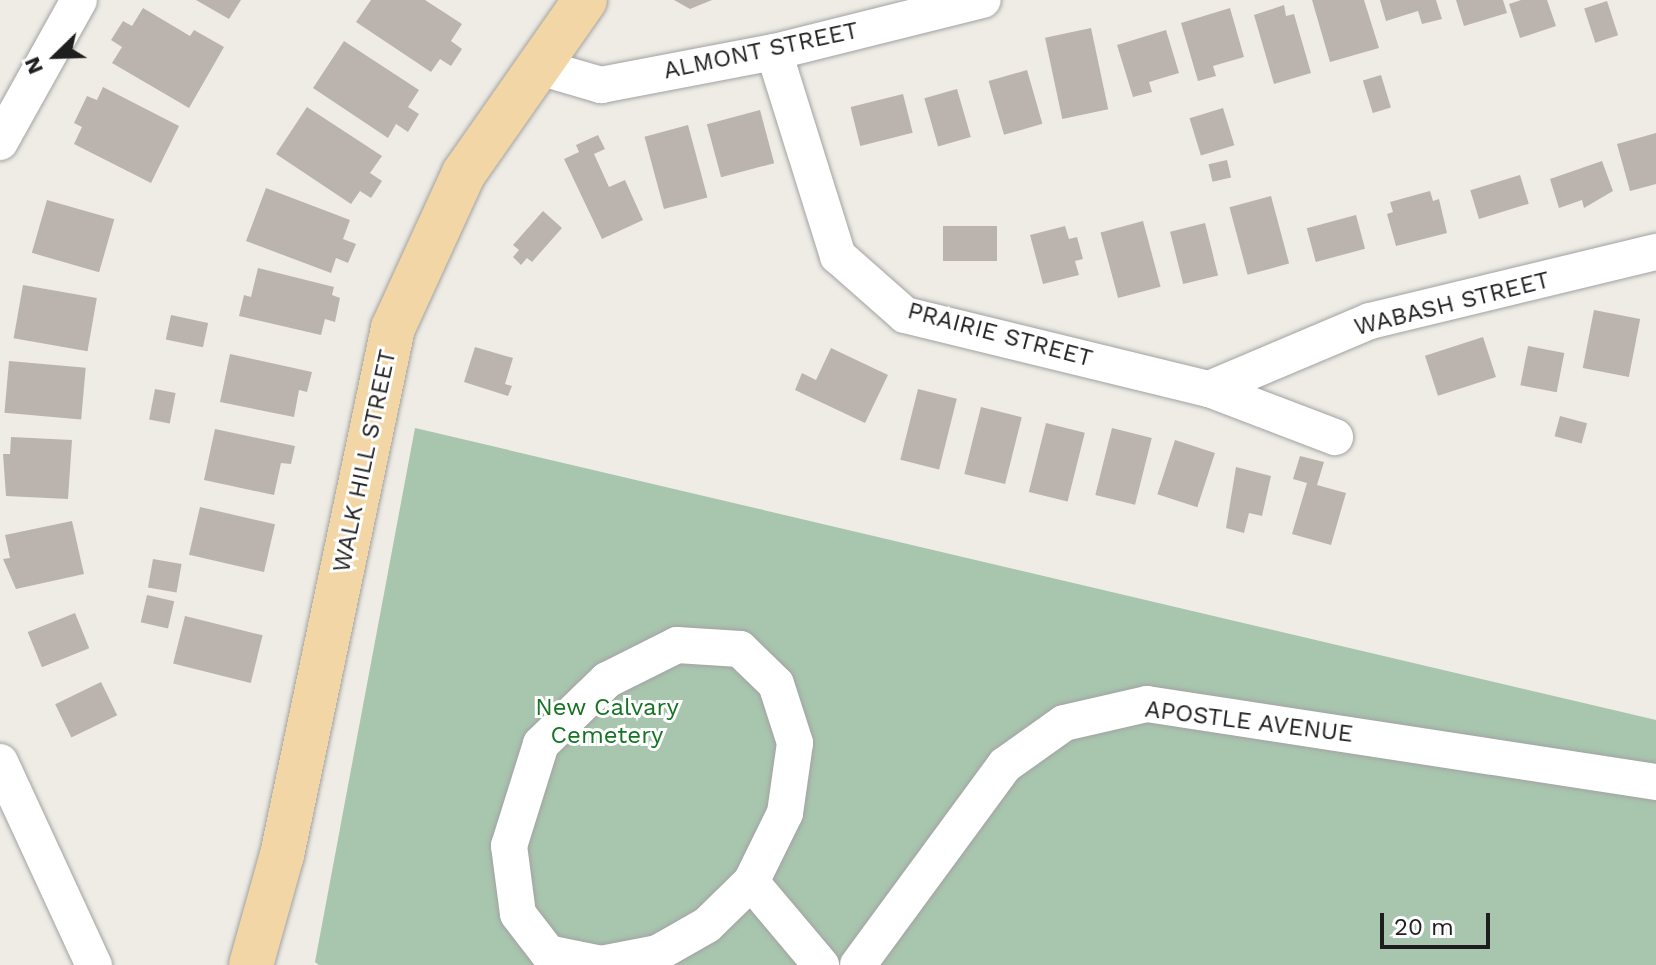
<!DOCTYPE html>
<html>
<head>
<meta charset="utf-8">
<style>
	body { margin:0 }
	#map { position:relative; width:1656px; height:965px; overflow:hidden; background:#eeece5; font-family:"Work Sans",sans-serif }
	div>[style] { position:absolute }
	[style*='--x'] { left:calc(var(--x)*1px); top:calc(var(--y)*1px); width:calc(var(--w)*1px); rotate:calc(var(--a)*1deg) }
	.cemetery>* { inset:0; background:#a8c5ae }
	.building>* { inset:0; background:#bbb4ae; transform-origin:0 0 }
	.roads { filter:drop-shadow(0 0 2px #a2a2a2) drop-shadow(0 0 2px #a2a2a2) }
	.minor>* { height:36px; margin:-18px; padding:0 18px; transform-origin:18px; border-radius:18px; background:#fff }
	.major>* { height:44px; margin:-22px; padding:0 22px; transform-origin:22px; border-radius:22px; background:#f3d6a5 }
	span { translate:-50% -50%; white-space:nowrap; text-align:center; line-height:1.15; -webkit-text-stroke:6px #fff; paint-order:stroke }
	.street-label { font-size:24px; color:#1e1e1e }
	.park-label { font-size:24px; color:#167323 }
	.north { position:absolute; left:16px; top:16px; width:80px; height:80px; -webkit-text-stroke:6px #fff; paint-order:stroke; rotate:247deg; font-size:22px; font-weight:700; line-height:32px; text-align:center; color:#1e1e1e }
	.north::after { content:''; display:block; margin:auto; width:28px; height:36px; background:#1e1e1e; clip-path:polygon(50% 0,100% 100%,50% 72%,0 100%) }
	.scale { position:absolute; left:1380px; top:913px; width:110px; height:36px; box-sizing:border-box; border:4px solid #1e1e1e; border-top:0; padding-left:10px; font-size:24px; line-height:28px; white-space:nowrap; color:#1e1e1e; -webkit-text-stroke:6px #fff; paint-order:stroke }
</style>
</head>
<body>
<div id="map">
	<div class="cemetery">
		<div style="clip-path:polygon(415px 428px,1656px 720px,1656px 965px,319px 965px,315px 962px)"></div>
	</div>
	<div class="building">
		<div style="clip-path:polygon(196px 0,241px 0,229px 19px)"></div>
		<div style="clip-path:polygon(371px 0,425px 0,462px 24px,451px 41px,462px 49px,451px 66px,440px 59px,431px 72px,356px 22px)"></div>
		<div style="clip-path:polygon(674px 0,712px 0,690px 9px)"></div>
		<div style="clip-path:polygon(1312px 0,1364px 0,1379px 48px,1330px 62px)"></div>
		<div style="clip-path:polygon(1380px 0,1436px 0,1442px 19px,1422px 24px,1418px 11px,1386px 21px)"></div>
		<div style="clip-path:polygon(1456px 0,1503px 0,1507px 13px,1464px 26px)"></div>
		<div style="clip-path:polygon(1521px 0,1547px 0,1556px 26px,1520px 38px,1509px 4px)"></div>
		<div style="left:1607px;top:1px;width:36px;height:24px;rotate:72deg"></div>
		<div style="clip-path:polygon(1284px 5px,1286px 16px,1294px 14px,1311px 73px,1274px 84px,1254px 15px)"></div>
		<div style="clip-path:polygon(143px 8px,190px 36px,194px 30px,224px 47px,189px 108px,112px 63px,122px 47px,111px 40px,123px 21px,132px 26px)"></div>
		<div style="clip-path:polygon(1230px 8px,1244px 57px,1213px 66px,1216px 76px,1198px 81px,1181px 23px)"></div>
		<div style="left:1091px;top:28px;width:83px;height:47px;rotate:78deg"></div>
		<div style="clip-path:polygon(1166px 30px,1179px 73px,1149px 82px,1152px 92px,1133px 97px,1117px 45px)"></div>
		<div style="clip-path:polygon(344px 41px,419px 90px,408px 107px,419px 114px,408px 132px,396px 124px,388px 138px,313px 88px)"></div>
		<div style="left:1027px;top:70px;width:56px;height:40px;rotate:74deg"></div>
		<div style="left:1381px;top:75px;width:34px;height:19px;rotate:73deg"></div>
		<div style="clip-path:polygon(103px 87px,179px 126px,151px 183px,74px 144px,82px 127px,74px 123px,87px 96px,97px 100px)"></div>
		<div style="left:957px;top:89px;width:50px;height:34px;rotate:74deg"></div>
		<div style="left:903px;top:94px;width:40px;height:54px;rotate:76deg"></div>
		<div style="clip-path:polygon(307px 107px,382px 156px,370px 173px,382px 181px,371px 198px,360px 191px,351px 204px,276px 154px)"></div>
		<div style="left:1223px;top:108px;width:39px;height:35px;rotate:73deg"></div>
		<div style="left:760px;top:110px;width:55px;height:55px;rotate:75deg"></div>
		<div style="left:688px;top:125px;width:75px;height:45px;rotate:75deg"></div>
		<div style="clip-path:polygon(1656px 133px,1656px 184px,1630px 191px,1617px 144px)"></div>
		<div style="clip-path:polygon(598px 135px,605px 149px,594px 154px,609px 187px,625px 180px,643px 220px,602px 239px,564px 159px,579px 152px,576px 145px)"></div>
		<div style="left:1227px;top:160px;width:18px;height:19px;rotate:77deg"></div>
		<div style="clip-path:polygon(1602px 161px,1613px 191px,1584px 208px,1582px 200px,1559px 208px,1550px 179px)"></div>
		<div style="left:1520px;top:175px;width:30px;height:52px;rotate:73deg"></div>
		<div style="clip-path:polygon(266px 188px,350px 220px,343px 239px,356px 244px,348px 263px,336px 258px,331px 273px,246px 241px)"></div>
		<div style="clip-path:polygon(1430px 191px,1433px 201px,1439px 199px,1447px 233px,1396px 246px,1387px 214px,1393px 212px,1390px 202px)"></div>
		<div style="left:1271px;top:196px;width:70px;height:43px;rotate:75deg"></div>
		<div style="left:47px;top:200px;width:70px;height:55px;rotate:16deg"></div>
		<div style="clip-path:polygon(543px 211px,562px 228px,532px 262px,527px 258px,521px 265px,513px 257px,519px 250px,513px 245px)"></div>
		<div style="left:1356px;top:215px;width:35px;height:51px;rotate:75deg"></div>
		<div style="left:1143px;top:221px;width:68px;height:44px;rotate:75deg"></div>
		<div style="left:1205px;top:223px;width:54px;height:36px;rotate:76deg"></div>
		<div style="left:997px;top:226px;width:35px;height:54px;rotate:90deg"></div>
		<div style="clip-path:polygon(1065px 226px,1069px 239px,1077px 237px,1083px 259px,1075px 261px,1079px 275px,1043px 284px,1030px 235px)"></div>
		<div style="clip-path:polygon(258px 268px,334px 287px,332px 295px,340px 298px,335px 322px,325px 319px,321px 335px,239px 316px,244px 295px,251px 297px)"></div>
		<div style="left:23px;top:285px;width:75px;height:54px;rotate:10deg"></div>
		<div style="left:1594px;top:310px;width:47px;height:59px;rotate:11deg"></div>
		<div style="left:171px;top:315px;width:38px;height:25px;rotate:12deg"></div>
		<div style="left:1483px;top:337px;width:42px;height:61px;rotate:72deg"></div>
		<div style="left:1528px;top:346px;width:37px;height:40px;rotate:11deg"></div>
		<div style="clip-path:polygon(475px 347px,513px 358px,505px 384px,512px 386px,508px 396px,464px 382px)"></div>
		<div style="clip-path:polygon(831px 348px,888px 375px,865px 423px,795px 390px,802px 373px,816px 380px)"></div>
		<div style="clip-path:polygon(230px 354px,312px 372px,307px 392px,299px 390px,294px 417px,220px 402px)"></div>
		<div style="left:9px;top:361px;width:77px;height:52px;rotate:5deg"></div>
		<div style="left:155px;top:389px;width:21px;height:31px;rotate:11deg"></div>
		<div style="left:918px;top:389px;width:40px;height:73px;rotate:14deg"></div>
		<div style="left:981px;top:407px;width:42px;height:69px;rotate:14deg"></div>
		<div style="left:1560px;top:416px;width:28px;height:21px;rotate:15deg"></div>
		<div style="left:1046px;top:423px;width:40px;height:71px;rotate:14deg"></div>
		<div style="left:1112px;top:428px;width:41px;height:69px;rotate:14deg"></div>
		<div style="clip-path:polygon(215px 429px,295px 446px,291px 464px,281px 463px,274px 495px,204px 480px)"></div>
		<div style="clip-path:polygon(11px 437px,72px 440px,68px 499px,6px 496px,3px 454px,10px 454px)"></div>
		<div style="left:1175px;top:440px;width:42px;height:57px;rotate:18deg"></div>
		<div style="clip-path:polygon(1300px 456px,1324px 462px,1317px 485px,1346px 493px,1331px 545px,1292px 534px,1307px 483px,1293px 479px)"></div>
		<div style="clip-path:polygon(1236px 467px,1271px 476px,1262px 516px,1249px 513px,1244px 533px,1226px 528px)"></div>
		<div style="left:200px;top:507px;width:77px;height:49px;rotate:13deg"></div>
		<div style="clip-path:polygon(72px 521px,84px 574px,16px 589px,3px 559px,10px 558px,5px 535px)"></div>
		<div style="left:153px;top:559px;width:29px;height:29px;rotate:10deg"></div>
		<div style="left:147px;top:595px;width:28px;height:28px;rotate:13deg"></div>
		<div style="left:75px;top:613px;width:38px;height:51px;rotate:68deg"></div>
		<div style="left:185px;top:616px;width:80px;height:49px;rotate:14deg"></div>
		<div style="left:101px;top:682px;width:37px;height:51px;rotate:64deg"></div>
	</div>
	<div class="roads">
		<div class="minor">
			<div style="--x:774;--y:52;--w:214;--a:72.6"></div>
			<div style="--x:838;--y:256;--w:89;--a:41.4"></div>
			<div style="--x:905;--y:315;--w:313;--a:13.7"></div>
			<div style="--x:1209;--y:389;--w:135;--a:20.9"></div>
			<div style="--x:539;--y:67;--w:65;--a:16.2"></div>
			<div style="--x:601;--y:85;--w:176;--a:-10.8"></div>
			<div style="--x:774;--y:52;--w:215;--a:-14"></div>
			<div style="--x:0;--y:142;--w:162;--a:-60.9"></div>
			<div style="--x:1209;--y:389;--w:175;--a:-22.9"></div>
			<div style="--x:1370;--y:321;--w:294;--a:-13.6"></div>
			<div style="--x:677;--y:645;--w:63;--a:3.6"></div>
			<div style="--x:740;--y:649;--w:50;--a:44.2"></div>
			<div style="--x:776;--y:684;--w:62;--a:72.1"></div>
			<div style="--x:795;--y:743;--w:71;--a:98.1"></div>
			<div style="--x:785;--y:813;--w:77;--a:116.2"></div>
			<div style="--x:751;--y:882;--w:62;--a:135.7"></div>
			<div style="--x:707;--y:925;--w:56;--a:150.3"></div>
			<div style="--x:658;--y:953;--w:58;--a:169.1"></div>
			<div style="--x:601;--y:964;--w:54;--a:-168.3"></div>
			<div style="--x:548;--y:953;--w:49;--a:-127.6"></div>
			<div style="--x:518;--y:914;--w:69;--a:-97.5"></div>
			<div style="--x:509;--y:846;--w:107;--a:-72.6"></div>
			<div style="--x:541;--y:744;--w:92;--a:-44.1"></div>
			<div style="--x:607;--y:680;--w:78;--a:-26.6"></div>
			<div style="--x:0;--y:762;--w:224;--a:65.2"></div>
			<div style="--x:751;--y:882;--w:109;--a:49.9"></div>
			<div style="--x:858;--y:965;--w:248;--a:-53.7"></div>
			<div style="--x:1005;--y:765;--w:72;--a:-35.4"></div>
			<div style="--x:1064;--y:723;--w:85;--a:-12.9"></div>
			<div style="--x:1147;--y:704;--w:515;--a:8.71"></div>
		</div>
		<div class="major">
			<div style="--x:251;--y:965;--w:114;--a:-74.3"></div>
			<div style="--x:282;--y:855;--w:539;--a:-78.11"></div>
			<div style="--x:393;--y:328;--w:170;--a:-65.4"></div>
			<div style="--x:464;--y:173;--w:211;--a:-55"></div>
		</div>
	</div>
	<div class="street-label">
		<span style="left:761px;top:51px;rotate:-12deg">ALMONT STREET</span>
		<span style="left:1452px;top:304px;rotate:-14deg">WABASH STREET</span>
		<span style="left:1000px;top:335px;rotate:15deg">PRAIRIE STREET</span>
		<span style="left:365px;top:461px;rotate:-78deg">WALK HILL STREET</span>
		<span style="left:1249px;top:722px;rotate:7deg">APOSTLE AVENUE</span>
	</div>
	<div class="park-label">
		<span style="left:607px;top:722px">New Calvary<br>Cemetery</span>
	</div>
	<div class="north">N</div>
	<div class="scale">20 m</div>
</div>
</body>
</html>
